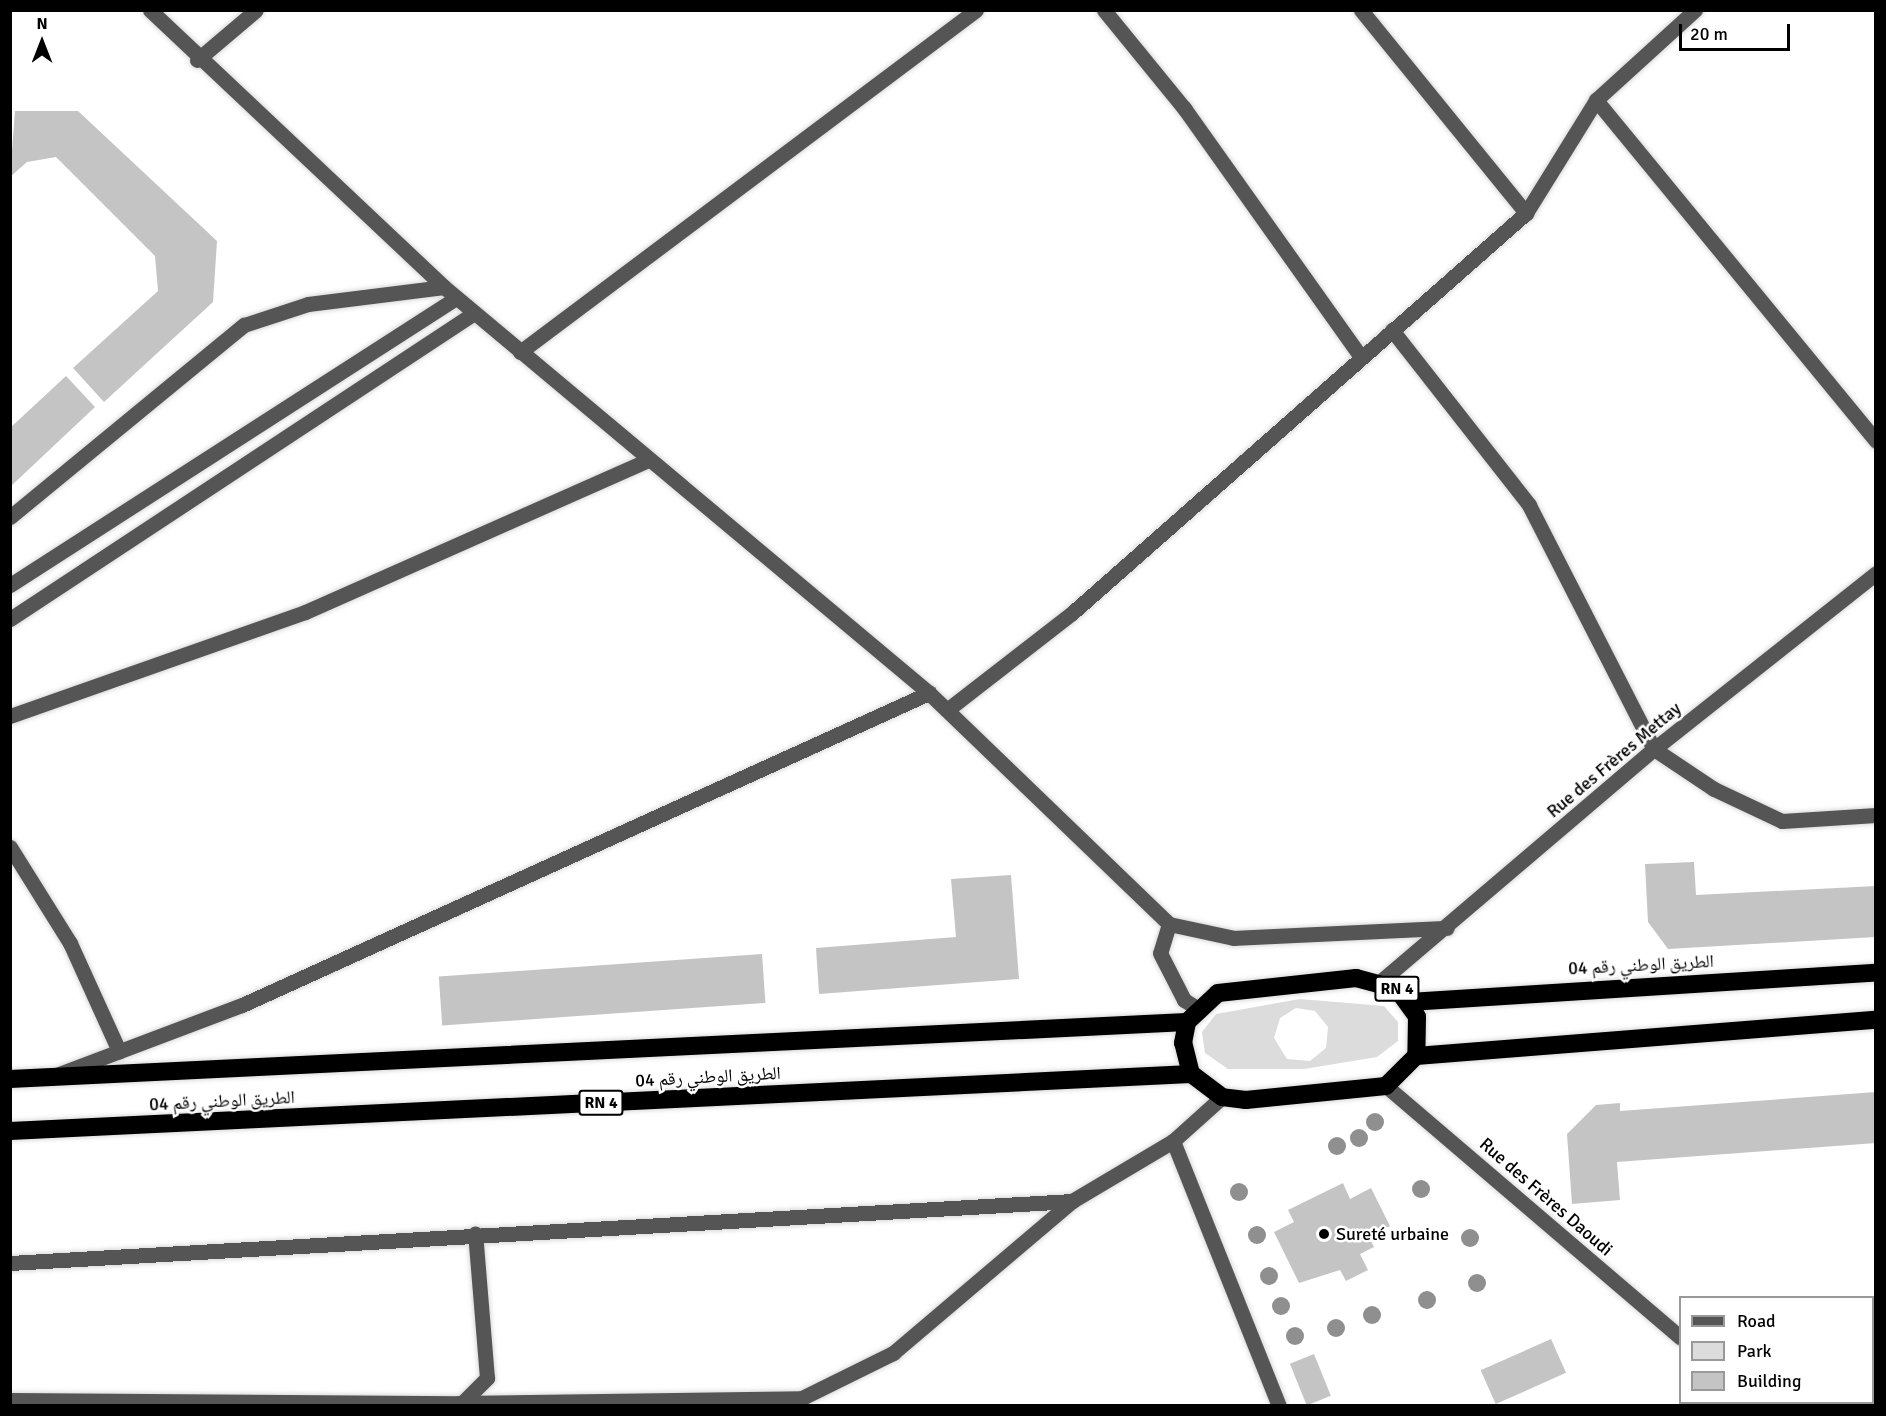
<!DOCTYPE html>
<html>
<head>
<meta charset="utf-8">
<style>
	body { margin:0 }
	#map { position:relative; width:1886px; height:1416px; overflow:hidden; background:#fff; font-family:Signika,"Noto Naskh Arabic",sans-serif }
	div>[style] { position:absolute }
	[style*='--x'] { left:calc(var(--x)*1px); top:calc(var(--y)*1px); width:calc(var(--w)*1px); rotate:calc(var(--a)*1deg) }
	.green>* { inset:0; background:#dcdcdc }
	.building>* { inset:0; background:#c4c4c4; transform-origin:0 0 }
	.roads { filter:drop-shadow(0 0 2px #dbdbdb) drop-shadow(0 0 2px #dbdbdb) }
	.minor>* { height:15px; margin:-7.5px; padding:0 7.5px; transform-origin:7.5px; border-radius:7.5px; background:#555 }
	.highway>* { height:18px; margin:-9px; padding:0 9px; transform-origin:9px; border-radius:9px; background:#000 }
	.trees>* { width:18px; height:18px; margin:-9px; border-radius:50%; background:#8f8f8f }
	.dots>* { width:16px; height:16px; translate:-50% -50%; box-sizing:border-box; border:3px solid #fff; border-radius:50% }
	span { translate:-50% -50%; white-space:nowrap; text-align:center; line-height:1.15; -webkit-text-stroke:5px #fff; paint-order:stroke }
	.shield-label span { padding:2px 4px; background:#fff; border:2px solid; border-radius:4px; -webkit-text-stroke-width:0 }
	.shield-label { font-size:16px; color:#000; font-weight:700 }
	.street-label { font-size:18px; color:#000 }
	.poi-label { font-size:18px; color:#000 }
	.left { translate:0 -50%; text-align:left }
	.frame { position:absolute; inset:0; border:12px solid #000; pointer-events:none }
	.legend { position:absolute; left:1679px; top:1296px; width:195px; height:108px; box-sizing:border-box; background:#fff; border:2px solid #999; margin:0; padding:8px 10px; list-style:none; font-size:18px; color:#000 }
	.legend li { display:flex; align-items:center; gap:12px; height:30px }
	.legend b { width:30px; border:2px solid #999 }
	.north { position:absolute; left:12px; top:12px; width:60px; height:60px; -webkit-text-stroke:4px #fff; paint-order:stroke; rotate:0deg; font-size:16px; font-weight:700; line-height:24px; text-align:center; color:#000 }
	.north::after { content:''; display:block; margin:auto; width:21px; height:27px; background:#000; clip-path:polygon(50% 0,100% 100%,50% 72%,0 100%) }
	.scale { position:absolute; left:1679px; top:24px; width:111px; height:27px; box-sizing:border-box; border:3px solid #000; border-top:0; padding-left:8px; font-size:18px; line-height:21px; white-space:nowrap; color:#000; -webkit-text-stroke:4px #fff; paint-order:stroke }
</style>
</head>
<body>
<div id="map">
	<div class="green">
		<div style="clip-path:polygon(evenodd,1300px 999px,1384px 1006px,1398px 1022px,1398px 1041px,1377px 1057px,1304px 1069px,1228px 1069px,1205px 1053px,1202px 1032px,1216px 1014px,1300px 999px,1296px 1008px,1315px 1011px,1328px 1027px,1326px 1048px,1310px 1061px,1287px 1059px,1274px 1038px,1280px 1018px,1296px 1008px)"></div>
	</div>
	<div class="building">
		<div style="clip-path:polygon(15px 111px,78px 111px,217px 241px,213px 302px,104px 402px,73px 368px,158px 291px,155px 256px,56px 157px,27px 162px,10px 177px)"></div>
		<div style="clip-path:polygon(66px 376px,95px 407px,10px 487px,10px 428px)"></div>
		<div style="clip-path:polygon(1694px 862px,1696px 895px,1876px 886px,1876px 937px,1668px 949px,1648px 922px,1645px 864px)"></div>
		<div style="clip-path:polygon(1011px 875px,1019px 979px,819px 994px,816px 948px,956px 937px,951px 879px)"></div>
		<div style="left:762px;top:954px;width:49px;height:324px;rotate:86deg"></div>
		<div style="clip-path:polygon(1876px 1092px,1876px 1143px,1617px 1162px,1620px 1200px,1572px 1204px,1567px 1134px,1596px 1105px,1620px 1103px,1620px 1111px)"></div>
		<div style="clip-path:polygon(1343px 1183px,1350px 1199px,1371px 1188px,1390px 1226px,1369px 1237px,1374px 1247px,1360px 1254px,1368px 1270px,1346px 1281px,1340px 1270px,1299px 1283px,1274px 1232px,1294px 1222px,1288px 1210px)"></div>
		<div style="left:1551px;top:1339px;width:37px;height:77px;rotate:66deg"></div>
		<div style="left:1314px;top:1354px;width:45px;height:26px;rotate:68deg"></div>
	</div>
	<div class="roads">
		<div class="minor">
			<div style="--x:150;--y:10;--w:404;--a:43.3"></div>
			<div style="--x:444;--y:287;--w:633;--a:39.93"></div>
			<div style="--x:929;--y:693;--w:333;--a:43.9"></div>
			<div style="--x:1169;--y:924;--w:30;--a:107"></div>
			<div style="--x:1160;--y:953;--w:53;--a:62.9"></div>
			<div style="--x:1184;--y:1000;--w:15;--a:32"></div>
			<div style="--x:1104;--y:10;--w:127;--a:50.8"></div>
			<div style="--x:1184;--y:108;--w:305;--a:54.6"></div>
			<div style="--x:1361;--y:10;--w:262;--a:50.9"></div>
			<div style="--x:197;--y:60;--w:77;--a:-40.3"></div>
			<div style="--x:1596;--y:100;--w:441;--a:50.6"></div>
			<div style="--x:1392;--y:330;--w:222;--a:51.9"></div>
			<div style="--x:1529;--y:505;--w:274;--a:62.9"></div>
			<div style="--x:1654;--y:749;--w:72;--a:33.7"></div>
			<div style="--x:1714;--y:789;--w:75;--a:25.2"></div>
			<div style="--x:1782;--y:821;--w:94;--a:-3.7"></div>
			<div style="--x:520;--y:352;--w:570;--a:-36.87"></div>
			<div style="--x:10;--y:517;--w:303;--a:-39.4"></div>
			<div style="--x:244;--y:325;--w:67;--a:-18.2"></div>
			<div style="--x:308;--y:304;--w:137;--a:-7.1"></div>
			<div style="--x:10;--y:585;--w:530;--a:-32.76"></div>
			<div style="--x:10;--y:619;--w:556;--a:-33.4"></div>
			<div style="--x:947;--y:710;--w:158;--a:-37.8"></div>
			<div style="--x:1072;--y:613;--w:605;--a:-41.38"></div>
			<div style="--x:1526;--y:213;--w:133;--a:-58.2"></div>
			<div style="--x:1596;--y:100;--w:134;--a:-42.3"></div>
			<div style="--x:10;--y:716;--w:313;--a:-19.4"></div>
			<div style="--x:305;--y:612;--w:375;--a:-23.9"></div>
			<div style="--x:10;--y:847;--w:113;--a:58"></div>
			<div style="--x:70;--y:943;--w:119;--a:65.6"></div>
			<div style="--x:1169;--y:924;--w:66;--a:12.2"></div>
			<div style="--x:1234;--y:938;--w:213;--a:-2.7"></div>
			<div style="--x:1381;--y:981;--w:358;--a:-40.4"></div>
			<div style="--x:1654;--y:749;--w:283;--a:-38.4"></div>
			<div style="--x:59;--y:1074;--w:196;--a:-20.7"></div>
			<div style="--x:242;--y:1005;--w:755;--a:-24.43"></div>
			<div style="--x:1386;--y:1086;--w:387;--a:40.5"></div>
			<div style="--x:1173;--y:1141;--w:285;--a:68.2"></div>
			<div style="--x:10;--y:1263;--w:1064;--a:-3.34"></div>
			<div style="--x:1872;--y:1321;--w:4;--a:-14"></div>
			<div style="--x:10;--y:1400;--w:449;--a:0.4"></div>
			<div style="--x:459;--y:1403;--w:343;--a:-0.8"></div>
			<div style="--x:802;--y:1398;--w:102;--a:-26.3"></div>
			<div style="--x:893;--y:1353;--w:235;--a:-40.3"></div>
			<div style="--x:1072;--y:1201;--w:117;--a:-30.7"></div>
			<div style="--x:1173;--y:1141;--w:66;--a:-41.9"></div>
			<div style="--x:1756;--y:1402;--w:5;--a:53"></div>
			<div style="--x:459;--y:1406;--w:40;--a:-45"></div>
			<div style="--x:487;--y:1378;--w:145;--a:-94.7"></div>
		</div>
		<div class="highway">
			<div style="--x:1356;--y:978;--w:42;--a:15"></div>
			<div style="--x:1397;--y:989;--w:34;--a:54"></div>
			<div style="--x:1417;--y:1017;--w:39;--a:91"></div>
			<div style="--x:1416;--y:1056;--w:42;--a:135"></div>
			<div style="--x:1386;--y:1086;--w:141;--a:174.3"></div>
			<div style="--x:1246;--y:1100;--w:24;--a:-173"></div>
			<div style="--x:1222;--y:1097;--w:39;--a:-143"></div>
			<div style="--x:1191;--y:1074;--w:32;--a:-104"></div>
			<div style="--x:1183;--y:1043;--w:21;--a:-79"></div>
			<div style="--x:1187;--y:1022;--w:42;--a:-43.1"></div>
			<div style="--x:1218;--y:993;--w:139;--a:-6.2"></div>
			<div style="--x:1409;--y:1002;--w:468;--a:-3.6"></div>
			<div style="--x:1416;--y:1056;--w:461;--a:-4.5"></div>
			<div style="--x:10;--y:1079;--w:1178;--a:-2.77"></div>
			<div style="--x:10;--y:1131;--w:1182;--a:-2.76"></div>
		</div>
	</div>
	<div class="trees">
		<div style="left:1375px;top:1122px"></div>
		<div style="left:1359px;top:1138px"></div>
		<div style="left:1337px;top:1146px"></div>
		<div style="left:1421px;top:1189px"></div>
		<div style="left:1239px;top:1192px"></div>
		<div style="left:1257px;top:1235px"></div>
		<div style="left:1470px;top:1238px"></div>
		<div style="left:1269px;top:1276px"></div>
		<div style="left:1477px;top:1283px"></div>
		<div style="left:1427px;top:1300px"></div>
		<div style="left:1281px;top:1306px"></div>
		<div style="left:1372px;top:1315px"></div>
		<div style="left:1336px;top:1328px"></div>
		<div style="left:1295px;top:1336px"></div>
	</div>
	<div class="dots">
		<div style="left:1324px;top:1234px;background:#000"></div>
	</div>
	<div class="shield-label">
		<span style="left:1397px;top:989px">RN 4</span>
		<span style="left:601px;top:1103px">RN 4</span>
	</div>
	<div class="street-label">
		<span style="left:1614px;top:760px;rotate:-40deg">Rue des Frères Mettay</span>
		<span style="left:1641px;top:965px;rotate:-3deg">الطريق الوطني رقم 04</span>
		<span style="left:708px;top:1077px;rotate:-3deg">الطريق الوطني رقم 04</span>
		<span style="left:222px;top:1101px;rotate:-3deg">الطريق الوطني رقم 04</span>
		<span style="left:1546px;top:1197px;rotate:41deg">Rue des Frères Daoudi</span>
	</div>
	<div class="poi-label">
		<span class="left" style="left:1336px;top:1234px">Sureté urbaine</span>
	</div>
	<div class="frame"></div>
	<ul class="legend">
	<li><b style="height:8px;background:#555"></b>Road</li>
	<li><b style="height:16px;background:#dcdcdc"></b>Park</li>
	<li><b style="height:16px;background:#c4c4c4"></b>Building</li>
	</ul>
	<div class="north">N</div>
	<div class="scale">20 m</div>
</div>
</body>
</html>
